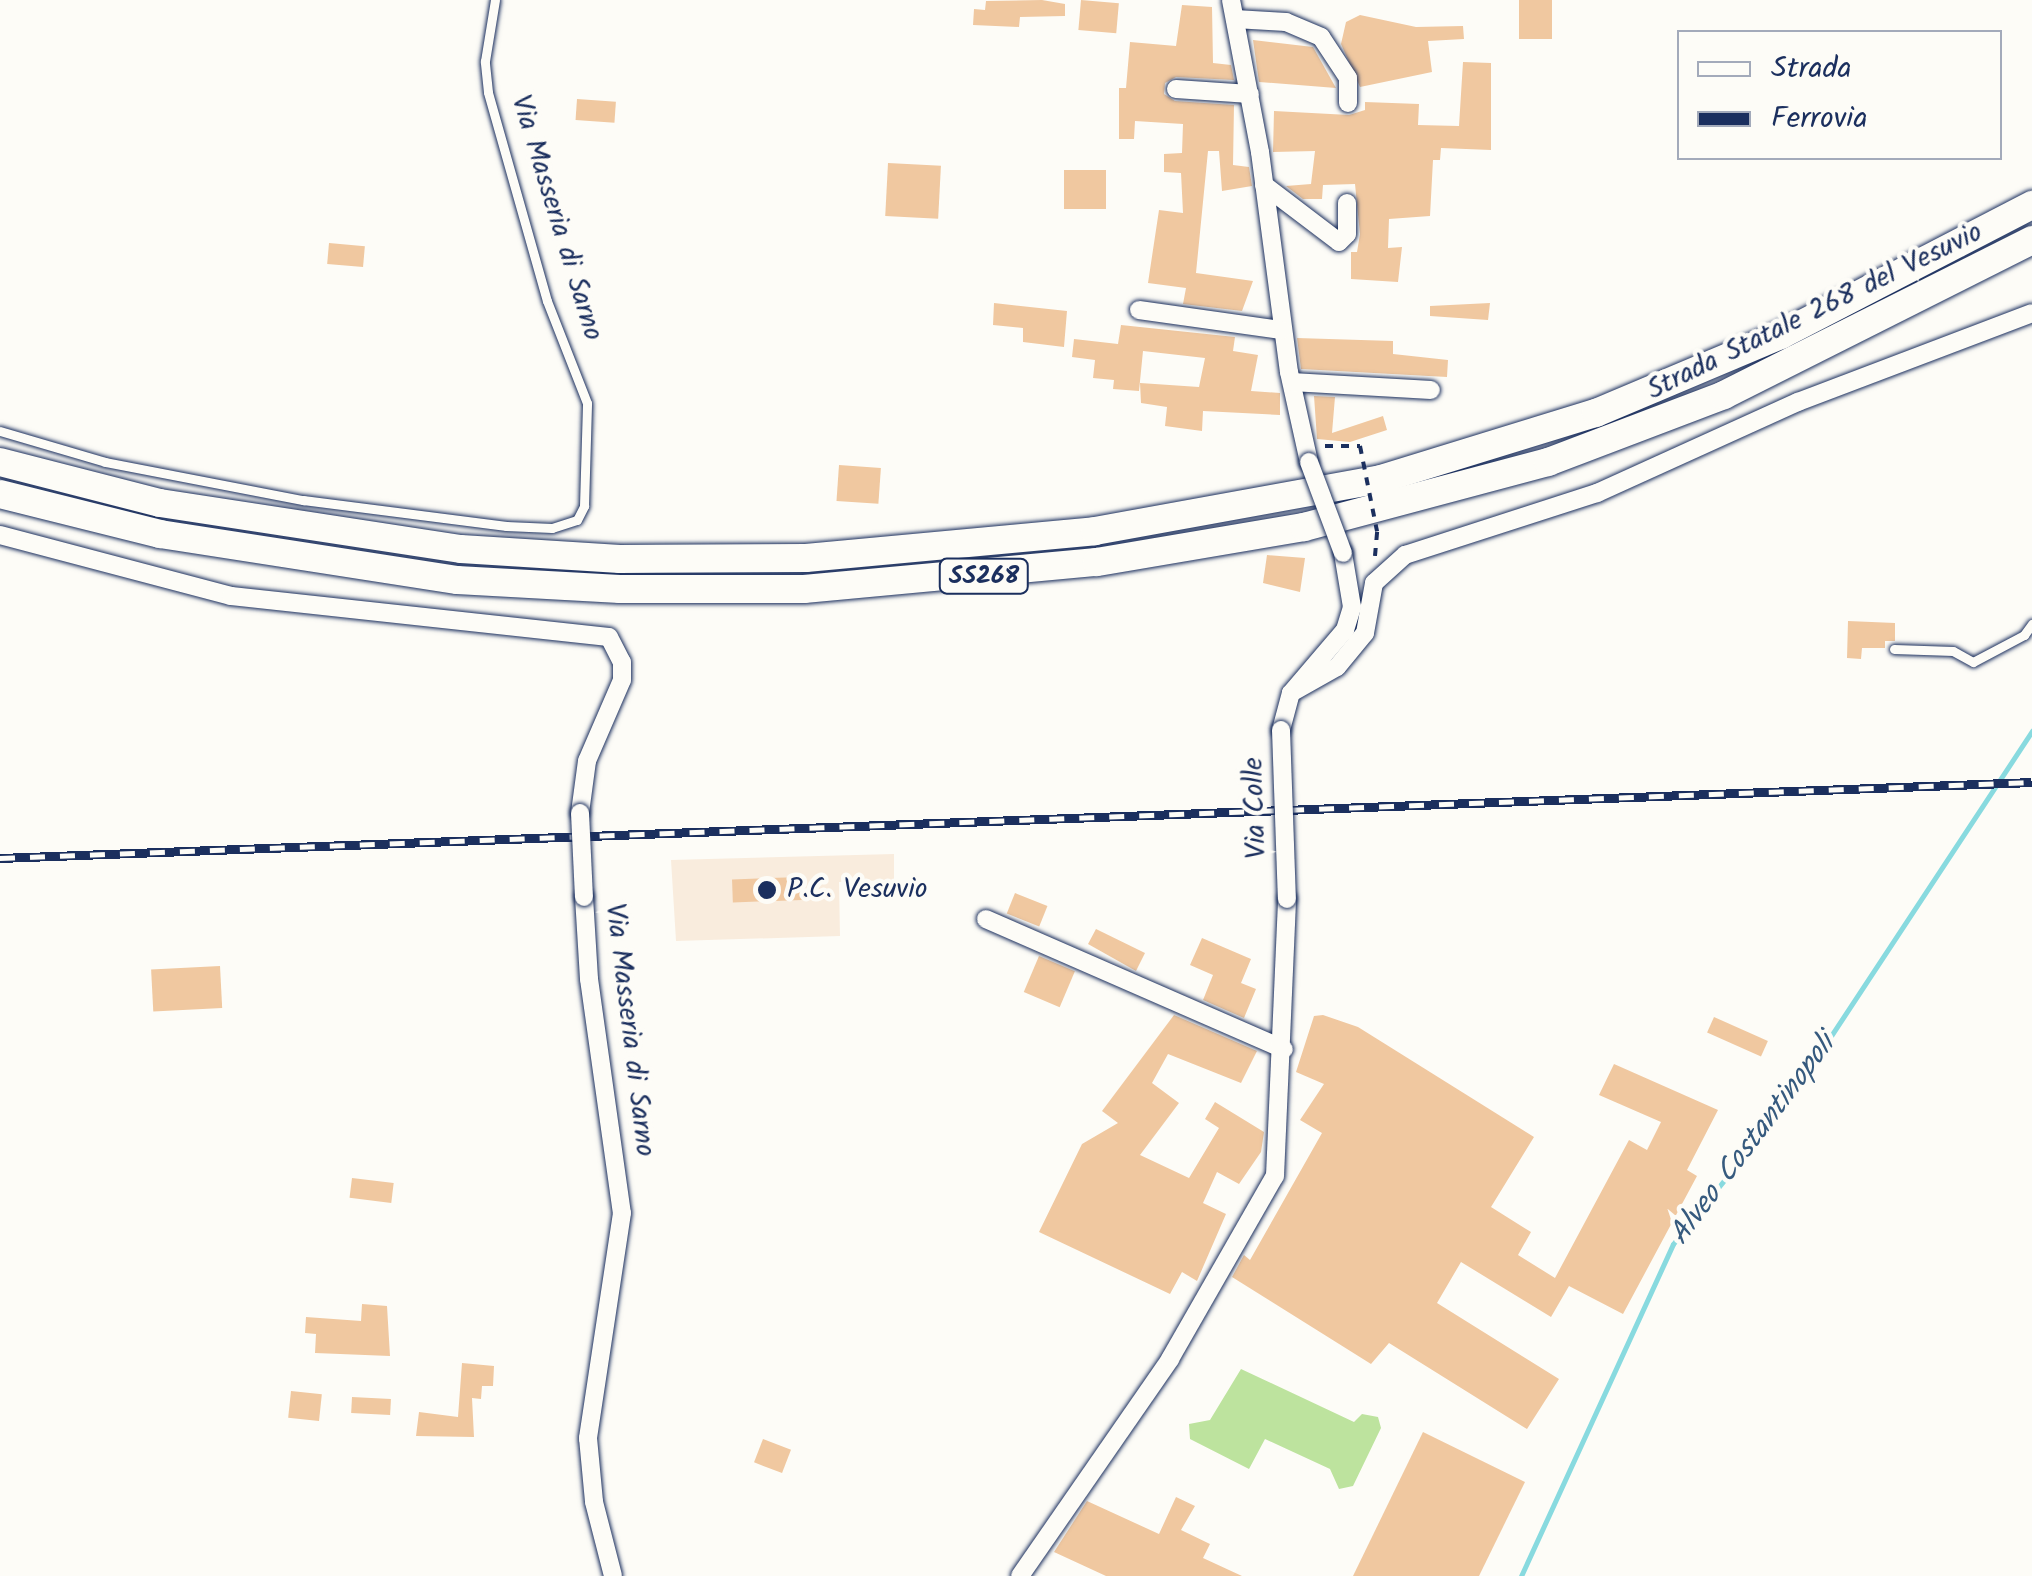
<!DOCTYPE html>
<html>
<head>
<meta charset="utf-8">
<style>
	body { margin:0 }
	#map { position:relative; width:2032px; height:1576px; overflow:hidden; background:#fdfcf7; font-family:Kalam,sans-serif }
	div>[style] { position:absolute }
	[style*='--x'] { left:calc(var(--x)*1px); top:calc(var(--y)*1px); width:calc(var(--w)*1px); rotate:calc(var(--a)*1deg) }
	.built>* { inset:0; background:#f9ecdd }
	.green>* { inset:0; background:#bde39e }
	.stream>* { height:5px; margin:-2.5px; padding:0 2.5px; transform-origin:2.5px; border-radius:2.5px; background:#88dadf }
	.building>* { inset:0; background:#f0c8a0; transform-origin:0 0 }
	.path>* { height:4px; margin-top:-2px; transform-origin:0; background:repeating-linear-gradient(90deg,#1b2f5e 0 8px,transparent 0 16px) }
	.roads { filter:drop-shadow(0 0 2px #1b2f5e) drop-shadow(0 0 2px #1b2f5e) }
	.service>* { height:9px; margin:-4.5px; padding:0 4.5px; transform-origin:4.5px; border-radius:4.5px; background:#fdfcf7 }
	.minor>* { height:18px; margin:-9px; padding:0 9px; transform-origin:9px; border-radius:9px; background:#fdfcf7 }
	.trunk>* { height:28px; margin:-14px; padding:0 14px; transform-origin:14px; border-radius:14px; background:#fdfcf7 }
	.rail>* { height:9px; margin-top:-4.5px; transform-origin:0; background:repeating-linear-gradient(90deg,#fdfcf7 0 15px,#1b2f5e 0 30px); box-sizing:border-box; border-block:2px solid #1b2f5e }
	.path-bridge>* { height:4px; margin-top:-2px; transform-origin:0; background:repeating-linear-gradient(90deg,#1b2f5e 0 8px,transparent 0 16px) }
	.bridges { filter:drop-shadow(0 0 2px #1b2f5e) drop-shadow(0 0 2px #1b2f5e) }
	.minor-bridge>* { height:18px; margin:-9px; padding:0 9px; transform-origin:9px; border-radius:9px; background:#fdfcf7 }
	.dots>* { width:28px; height:28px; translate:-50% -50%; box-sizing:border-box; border:5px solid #fdfcf7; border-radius:50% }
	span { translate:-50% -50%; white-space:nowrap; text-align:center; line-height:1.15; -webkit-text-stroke:9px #fdfcf7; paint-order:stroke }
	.shield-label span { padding:2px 8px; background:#fdfcf7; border:2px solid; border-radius:8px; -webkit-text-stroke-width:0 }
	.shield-label { font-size:25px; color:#1b2f5e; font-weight:700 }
	.street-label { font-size:28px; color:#1b2f5e }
	.poi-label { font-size:28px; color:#1b2f5e }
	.left { translate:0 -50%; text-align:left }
	.water-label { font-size:30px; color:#365a7e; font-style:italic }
	.legend { position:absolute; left:1677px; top:30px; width:325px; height:130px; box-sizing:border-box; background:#fdfcf7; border:2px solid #a3aaba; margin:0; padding:12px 18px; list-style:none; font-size:30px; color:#1b2f5e }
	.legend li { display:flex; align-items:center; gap:20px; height:50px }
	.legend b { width:50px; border:2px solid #a3aaba }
</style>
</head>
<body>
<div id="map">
	<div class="built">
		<div style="clip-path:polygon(894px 854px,894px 880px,839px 882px,840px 936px,676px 941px,671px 860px)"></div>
	</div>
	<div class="green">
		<div style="clip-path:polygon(1241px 1369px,1354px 1422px,1362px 1414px,1378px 1417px,1381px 1428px,1353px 1486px,1339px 1489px,1330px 1469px,1265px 1439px,1249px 1469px,1190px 1439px,1189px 1424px,1210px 1420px)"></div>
	</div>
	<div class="stream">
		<div style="--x:1521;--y:1576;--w:365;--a:-65.4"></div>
		<div style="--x:1673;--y:1244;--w:187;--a:-51.3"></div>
		<div style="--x:1790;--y:1098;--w:440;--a:-56.6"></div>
	</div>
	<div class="building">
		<div style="clip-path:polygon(1042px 0,1065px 4px,1065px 16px,1020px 17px,1019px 27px,973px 25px,974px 9px,985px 10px,986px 1px)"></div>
		<div style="left:1081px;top:0;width:38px;height:30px;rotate:5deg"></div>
		<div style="left:1519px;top:0;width:33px;height:39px"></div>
		<div style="clip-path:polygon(1182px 5px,1212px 7px,1213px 63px,1231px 65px,1234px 80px,1176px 77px,1165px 83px,1164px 94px,1175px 101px,1234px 105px,1233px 165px,1249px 167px,1252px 186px,1222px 191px,1219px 151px,1208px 151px,1196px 273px,1253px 281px,1242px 311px,1183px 304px,1186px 288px,1148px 283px,1159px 210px,1183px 213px,1181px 173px,1164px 172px,1164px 154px,1182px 153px,1183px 124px,1135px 121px,1134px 139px,1119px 139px,1119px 88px,1126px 88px,1130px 42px,1176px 46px)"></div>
		<div style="clip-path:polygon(1360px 15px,1416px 27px,1463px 26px,1464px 39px,1428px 41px,1432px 72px,1360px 87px,1341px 44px,1346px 22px)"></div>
		<div style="clip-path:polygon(1253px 40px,1313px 47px,1336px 88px,1259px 82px)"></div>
		<div style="clip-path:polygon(1463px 62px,1491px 63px,1491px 150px,1441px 148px,1440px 160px,1433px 160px,1430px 216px,1389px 219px,1388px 248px,1402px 247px,1398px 282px,1351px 279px,1351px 252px,1357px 252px,1360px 234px,1355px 184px,1323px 185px,1322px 199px,1303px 199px,1286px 186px,1311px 184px,1315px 151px,1273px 152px,1274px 111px,1349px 115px,1365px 110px,1365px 102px,1419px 104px,1418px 125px,1459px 126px)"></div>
		<div style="left:577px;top:99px;width:39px;height:21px;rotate:4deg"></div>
		<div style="left:888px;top:163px;width:53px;height:53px;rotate:3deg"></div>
		<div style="left:1064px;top:170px;width:42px;height:39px"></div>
		<div style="left:329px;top:243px;width:36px;height:21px;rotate:5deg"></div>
		<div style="clip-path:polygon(994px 303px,1067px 311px,1064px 347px,1023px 342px,1023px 328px,993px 325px)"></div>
		<div style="clip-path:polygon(1490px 303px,1488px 320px,1430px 316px,1430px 306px)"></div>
		<div style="clip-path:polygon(1121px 325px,1235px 337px,1233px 351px,1258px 355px,1251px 391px,1280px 393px,1280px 415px,1203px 411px,1202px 431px,1165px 426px,1167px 407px,1141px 403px,1140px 383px,1199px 387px,1205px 358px,1143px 351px,1139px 391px,1113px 389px,1114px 380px,1093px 378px,1095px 360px,1072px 357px,1074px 339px,1118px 344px)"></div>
		<div style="clip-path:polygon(1297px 338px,1393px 341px,1393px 354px,1448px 360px,1447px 377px,1301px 369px)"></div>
		<div style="clip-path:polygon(1314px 396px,1335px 397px,1332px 433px,1383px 416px,1387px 430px,1350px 442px,1317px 439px)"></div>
		<div style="left:839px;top:465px;width:42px;height:36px;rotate:4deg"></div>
		<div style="clip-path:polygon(1267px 555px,1305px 558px,1300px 592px,1263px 583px)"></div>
		<div style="clip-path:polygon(1848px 621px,1895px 623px,1895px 641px,1885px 641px,1885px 648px,1862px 648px,1861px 659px,1847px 658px)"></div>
		<div style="left:801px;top:877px;width:23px;height:69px;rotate:88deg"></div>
		<div style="left:1015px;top:893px;width:35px;height:22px;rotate:22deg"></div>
		<div style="clip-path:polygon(1096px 929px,1145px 953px,1136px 971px,1088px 944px)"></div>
		<div style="clip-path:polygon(1202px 938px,1251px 959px,1241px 983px,1256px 989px,1244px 1018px,1203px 1000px,1213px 975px,1190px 965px)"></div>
		<div style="left:1039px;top:956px;width:39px;height:39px;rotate:23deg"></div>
		<div style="left:220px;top:966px;width:42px;height:69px;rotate:87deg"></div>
		<div style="clip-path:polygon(1174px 1015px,1257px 1051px,1241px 1083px,1168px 1054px,1152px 1083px,1179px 1103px,1140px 1155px,1189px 1178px,1219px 1128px,1205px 1119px,1215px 1102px,1264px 1132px,1261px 1152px,1239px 1184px,1217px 1172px,1203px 1203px,1226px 1214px,1197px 1281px,1182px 1272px,1170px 1294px,1039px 1232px,1082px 1144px,1118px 1123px,1102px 1111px)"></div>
		<div style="clip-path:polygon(1323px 1015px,1358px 1027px,1534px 1137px,1491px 1207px,1531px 1232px,1518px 1255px,1555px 1278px,1629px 1140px,1647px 1150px,1661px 1122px,1599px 1095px,1614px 1064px,1718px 1110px,1687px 1170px,1697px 1176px,1623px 1314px,1569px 1286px,1551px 1317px,1461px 1262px,1437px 1303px,1559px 1379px,1527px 1429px,1389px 1343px,1371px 1364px,1232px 1277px,1244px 1255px,1250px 1260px,1322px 1133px,1300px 1120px,1324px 1084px,1296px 1072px,1314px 1016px)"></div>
		<div style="left:1714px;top:1017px;width:59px;height:17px;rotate:24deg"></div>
		<div style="left:352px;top:1178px;width:42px;height:20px;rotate:7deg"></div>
		<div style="clip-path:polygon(362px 1304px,387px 1306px,390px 1356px,315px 1353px,316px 1334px,305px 1333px,306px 1317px,361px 1321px)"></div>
		<div style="clip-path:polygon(462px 1363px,494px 1366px,493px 1386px,482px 1386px,481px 1399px,472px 1398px,474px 1437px,416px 1436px,419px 1412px,458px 1417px)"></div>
		<div style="left:291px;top:1391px;width:31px;height:27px;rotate:6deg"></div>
		<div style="left:352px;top:1397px;width:39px;height:16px;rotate:3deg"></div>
		<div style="clip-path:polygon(1423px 1432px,1525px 1482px,1479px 1576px,1353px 1576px)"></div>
		<div style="left:763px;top:1439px;width:30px;height:25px;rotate:21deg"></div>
		<div style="clip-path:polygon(1176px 1497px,1195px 1506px,1181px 1530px,1210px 1544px,1203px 1558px,1242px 1576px,1106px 1576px,1054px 1552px,1087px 1501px,1159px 1534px)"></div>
	</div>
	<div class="path">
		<div style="--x:1325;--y:446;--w:35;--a:0"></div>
		<div style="--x:1375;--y:556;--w:25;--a:-85"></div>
	</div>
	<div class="roads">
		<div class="service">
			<div style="--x:0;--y:431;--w:109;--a:16.4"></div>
			<div style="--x:105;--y:462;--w:202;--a:10.9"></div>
			<div style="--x:303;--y:500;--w:205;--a:7.3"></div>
			<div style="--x:506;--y:526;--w:46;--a:2.5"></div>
			<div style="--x:552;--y:528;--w:26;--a:-18"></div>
			<div style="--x:577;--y:520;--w:16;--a:-63"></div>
			<div style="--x:584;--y:506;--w:103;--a:-88.3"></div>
			<div style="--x:587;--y:403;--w:110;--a:-111.4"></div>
			<div style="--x:547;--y:301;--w:217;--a:-105.8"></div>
			<div style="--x:488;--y:92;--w:31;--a:-96"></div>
			<div style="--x:485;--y:61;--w:62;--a:-80.7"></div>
			<div style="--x:1894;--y:649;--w:59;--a:1.9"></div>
			<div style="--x:1953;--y:651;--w:23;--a:29"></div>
			<div style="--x:1973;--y:662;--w:58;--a:-27.9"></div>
			<div style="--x:2024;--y:635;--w:14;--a:-54"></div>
		</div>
		<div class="minor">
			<div style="--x:1231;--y:0;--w:155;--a:79.2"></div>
			<div style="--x:1260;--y:152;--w:222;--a:82.5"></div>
			<div style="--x:1289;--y:372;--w:92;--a:77.5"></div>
			<div style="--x:1235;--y:19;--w:51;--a:3.4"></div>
			<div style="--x:1286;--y:22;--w:38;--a:23"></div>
			<div style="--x:1321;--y:37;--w:49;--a:56.6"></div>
			<div style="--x:1348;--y:78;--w:25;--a:90"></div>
			<div style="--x:1176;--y:89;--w:74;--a:3.9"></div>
			<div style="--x:1264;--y:185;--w:94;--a:37.2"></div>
			<div style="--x:1339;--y:242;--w:11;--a:-45"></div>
			<div style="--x:1347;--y:234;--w:31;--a:-90"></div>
			<div style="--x:1139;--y:310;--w:144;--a:8"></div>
			<div style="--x:1292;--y:382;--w:139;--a:3.3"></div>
			<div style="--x:0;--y:535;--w:239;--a:14.8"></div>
			<div style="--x:231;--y:596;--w:380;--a:6.2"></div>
			<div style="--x:609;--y:637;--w:28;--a:63"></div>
			<div style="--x:622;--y:662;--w:18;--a:90"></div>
			<div style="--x:622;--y:680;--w:88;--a:113.4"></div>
			<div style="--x:587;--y:761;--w:52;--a:97.7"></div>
			<div style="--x:1291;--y:693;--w:53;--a:-29.5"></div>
			<div style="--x:1337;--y:667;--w:44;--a:-50.5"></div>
			<div style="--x:1365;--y:633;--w:51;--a:-79.8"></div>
			<div style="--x:1374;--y:583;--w:42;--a:-42.1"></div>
			<div style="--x:1405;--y:555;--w:202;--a:-17.9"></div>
			<div style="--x:1597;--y:493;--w:221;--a:-24.4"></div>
			<div style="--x:1798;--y:402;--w:250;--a:-20.8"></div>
			<div style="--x:1281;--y:730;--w:38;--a:-75"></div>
			<div style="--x:1291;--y:693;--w:83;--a:-49.4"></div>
			<div style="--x:1345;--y:630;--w:24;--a:-73"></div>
			<div style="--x:1352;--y:607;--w:55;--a:-99.5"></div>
			<div style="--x:584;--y:897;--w:82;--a:86.5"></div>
			<div style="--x:589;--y:979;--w:236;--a:82"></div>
			<div style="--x:622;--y:1213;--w:228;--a:98.6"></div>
			<div style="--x:588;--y:1438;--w:64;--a:84.6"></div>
			<div style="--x:594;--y:1502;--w:76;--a:75.6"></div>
			<div style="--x:986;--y:919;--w:325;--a:23.6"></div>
			<div style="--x:1020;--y:1576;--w:264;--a:-55.3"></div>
			<div style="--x:1170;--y:1359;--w:211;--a:-60.2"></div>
			<div style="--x:1275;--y:1176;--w:277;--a:-87.5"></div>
		</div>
		<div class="trunk">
			<div style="--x:0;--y:462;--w:165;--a:14.4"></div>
			<div style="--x:160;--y:503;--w:304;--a:8.7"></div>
			<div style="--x:461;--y:549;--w:159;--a:3.6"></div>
			<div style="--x:620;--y:559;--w:186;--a:-0.3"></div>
			<div style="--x:806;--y:558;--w:290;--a:-5.3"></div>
			<div style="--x:1095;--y:531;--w:291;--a:-10.3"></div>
			<div style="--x:1381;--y:479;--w:225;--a:-17.1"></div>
			<div style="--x:1596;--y:413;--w:201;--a:-22.9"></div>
			<div style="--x:1781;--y:335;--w:283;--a:-27.4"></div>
			<div style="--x:0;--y:494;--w:165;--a:14"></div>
			<div style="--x:160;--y:534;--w:301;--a:8.8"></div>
			<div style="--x:457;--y:580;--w:163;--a:3.2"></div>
			<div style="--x:620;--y:589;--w:184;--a:0"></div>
			<div style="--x:804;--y:589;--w:294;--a:-5.3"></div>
			<div style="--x:1097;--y:562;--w:210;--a:-9.6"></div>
			<div style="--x:1304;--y:527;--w:253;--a:-14.9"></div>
			<div style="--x:1548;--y:462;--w:188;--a:-20.8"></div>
			<div style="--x:1724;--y:395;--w:345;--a:-26.7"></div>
		</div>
	</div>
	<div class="rail">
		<div style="--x:0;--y:858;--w:2033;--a:-2.14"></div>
	</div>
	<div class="path-bridge">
		<div style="--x:1360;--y:446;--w:87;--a:78.7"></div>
	</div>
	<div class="bridges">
		<div class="minor-bridge">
			<div style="--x:1309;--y:462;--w:97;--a:69.5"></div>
			<div style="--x:1281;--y:730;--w:169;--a:88"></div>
			<div style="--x:580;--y:813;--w:84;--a:87.3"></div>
		</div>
	</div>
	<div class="dots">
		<div style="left:767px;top:890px;background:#1b2f5e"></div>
	</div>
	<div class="shield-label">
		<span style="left:984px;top:576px">SS268</span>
	</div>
	<div class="street-label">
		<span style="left:556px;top:218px;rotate:73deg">Via Masseria di Sarno</span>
		<span style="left:1815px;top:312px;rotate:-26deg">Strada Statale 268 del Vesuvio</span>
		<span style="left:1256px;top:808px;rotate:-92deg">Via Colle</span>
		<span style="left:629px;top:1030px;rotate:83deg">Via Masseria di Sarno</span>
	</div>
	<div class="poi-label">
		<span class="left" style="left:787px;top:890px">P.C. Vesuvio</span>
	</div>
	<div class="water-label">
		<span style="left:1753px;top:1140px;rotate:-53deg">Alveo Costantinopoli</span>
	</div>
	<ul class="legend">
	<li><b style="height:12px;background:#fdfcf7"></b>Strada</li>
	<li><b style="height:12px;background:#1b2f5e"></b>Ferrovia</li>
	</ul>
</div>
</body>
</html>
